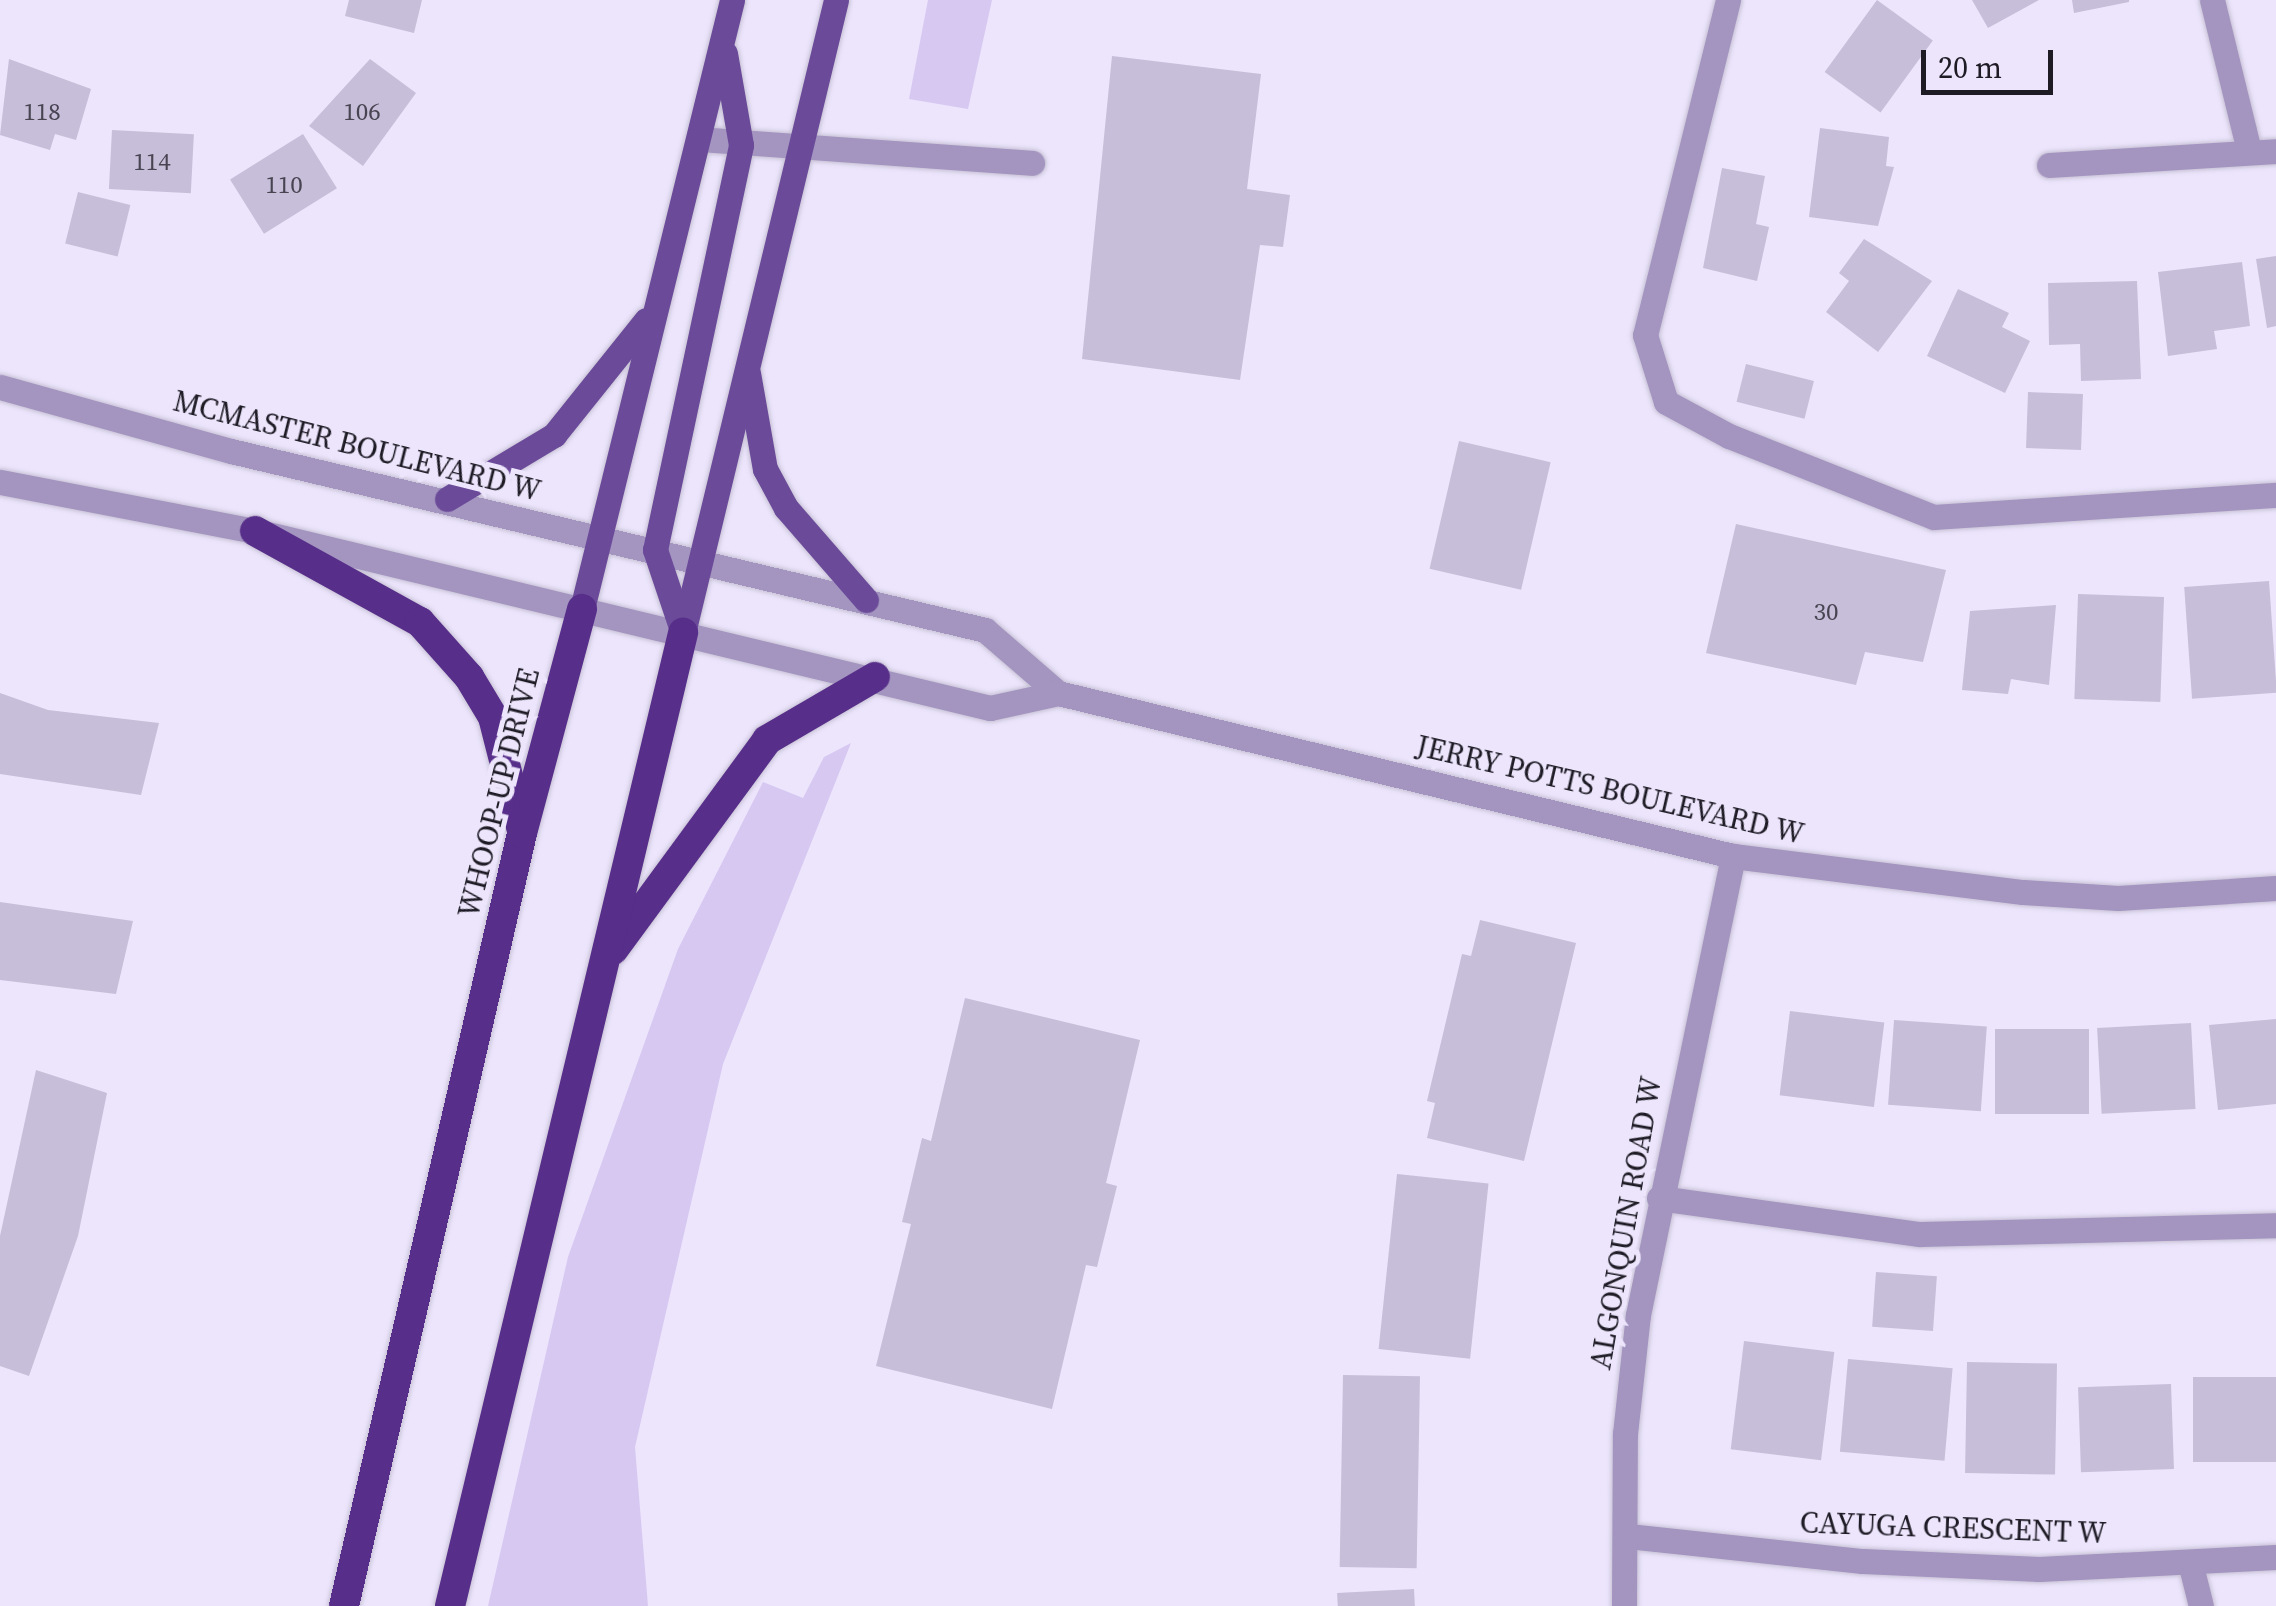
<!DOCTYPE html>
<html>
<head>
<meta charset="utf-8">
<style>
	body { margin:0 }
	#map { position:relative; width:2276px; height:1606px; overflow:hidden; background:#ece5fc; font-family:"Source Serif 4",serif }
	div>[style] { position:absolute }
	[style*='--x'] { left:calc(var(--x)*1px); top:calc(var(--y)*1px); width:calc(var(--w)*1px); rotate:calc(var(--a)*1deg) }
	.green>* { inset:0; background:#d7c8f2 }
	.building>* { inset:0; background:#c7bed9; transform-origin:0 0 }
	.roads { filter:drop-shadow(0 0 2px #c7c1d5) drop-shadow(0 0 2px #c7c1d5) }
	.minor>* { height:25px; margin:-12.5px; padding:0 12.5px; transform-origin:12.5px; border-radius:12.5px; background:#a394c0 }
	.major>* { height:25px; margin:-12.5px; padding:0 12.5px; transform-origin:12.5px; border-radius:12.5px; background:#6b4b99 }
	.highway>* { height:30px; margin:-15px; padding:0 15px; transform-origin:15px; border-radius:15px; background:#572e89 }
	span { translate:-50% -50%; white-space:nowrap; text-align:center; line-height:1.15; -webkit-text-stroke:10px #ece5fc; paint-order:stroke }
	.number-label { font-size:25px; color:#484452 }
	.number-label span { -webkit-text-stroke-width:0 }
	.street-label { font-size:30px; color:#1e1b25 }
	.scale { position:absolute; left:1921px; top:50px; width:132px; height:45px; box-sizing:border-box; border:5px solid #1e1b25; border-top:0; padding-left:12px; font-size:30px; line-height:35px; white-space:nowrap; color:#1e1b25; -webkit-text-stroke:8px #ece5fc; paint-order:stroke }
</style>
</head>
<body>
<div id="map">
	<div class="green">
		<div style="clip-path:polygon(928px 0,992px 0,968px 109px,909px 99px)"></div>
		<div style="clip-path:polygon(851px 743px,723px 1064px,635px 1447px,648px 1606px,488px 1606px,568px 1257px,678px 949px,763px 782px,803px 798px,824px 757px)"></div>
	</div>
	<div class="building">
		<div style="clip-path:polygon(349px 0,422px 0,414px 33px,345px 16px)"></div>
		<div style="left:1877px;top:0;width:69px;height:89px;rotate:36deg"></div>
		<div style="clip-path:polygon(1972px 0,2039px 0,1988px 28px)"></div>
		<div style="clip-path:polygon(2072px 0,2129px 0,2129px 2px,2074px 13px)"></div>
		<div style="clip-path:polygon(1112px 56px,1261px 74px,1247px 189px,1290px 195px,1283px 247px,1260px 245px,1240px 380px,1082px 359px)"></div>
		<div style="clip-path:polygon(9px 59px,91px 89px,76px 140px,55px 134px,50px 150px,0 135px)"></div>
		<div style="clip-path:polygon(370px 59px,416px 93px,363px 166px,309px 126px)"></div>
		<div style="clip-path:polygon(1820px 128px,1889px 137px,1886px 166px,1894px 167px,1878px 226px,1809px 217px)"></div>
		<div style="left:112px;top:130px;width:82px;height:59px;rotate:3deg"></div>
		<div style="left:303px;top:134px;width:64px;height:86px;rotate:58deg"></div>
		<div style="clip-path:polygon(1722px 168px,1765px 176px,1756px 224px,1769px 227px,1757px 281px,1703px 268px)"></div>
		<div style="left:78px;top:192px;width:54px;height:53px;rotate:14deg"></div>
		<div style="clip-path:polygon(1864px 239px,1932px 281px,1878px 352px,1826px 312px,1849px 281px,1839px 273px)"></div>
		<div style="clip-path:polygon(2276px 256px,2276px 326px,2267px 328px,2256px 259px)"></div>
		<div style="clip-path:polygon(2242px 262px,2250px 326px,2214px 331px,2217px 349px,2168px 356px,2158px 272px)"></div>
		<div style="clip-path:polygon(2137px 281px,2141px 379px,2081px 381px,2080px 344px,2049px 345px,2048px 283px)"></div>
		<div style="clip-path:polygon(1958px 289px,2009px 313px,2002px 327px,2030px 341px,2005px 393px,1927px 356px)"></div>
		<div style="left:1746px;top:364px;width:70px;height:39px;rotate:14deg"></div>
		<div style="left:2028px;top:392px;width:55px;height:56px;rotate:2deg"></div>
		<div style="left:1459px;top:441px;width:94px;height:131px;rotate:13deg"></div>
		<div style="clip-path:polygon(1736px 524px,1946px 570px,1923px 662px,1865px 652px,1856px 685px,1706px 653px)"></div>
		<div style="left:2269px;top:581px;width:112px;height:85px;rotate:86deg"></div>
		<div style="left:2164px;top:597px;width:105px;height:86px;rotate:92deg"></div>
		<div style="clip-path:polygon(2056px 605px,2049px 685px,2011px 679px,2008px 694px,1962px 690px,1970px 611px)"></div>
		<div style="clip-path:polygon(0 693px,48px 710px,159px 723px,141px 795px,0 774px)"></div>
		<div style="clip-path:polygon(0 902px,133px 921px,116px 994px,0 980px)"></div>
		<div style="clip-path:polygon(1480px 920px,1576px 943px,1524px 1161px,1427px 1138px,1435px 1103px,1427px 1101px,1462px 954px,1471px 956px)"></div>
		<div style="clip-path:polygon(965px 998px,1140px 1040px,1106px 1183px,1117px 1186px,1097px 1267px,1086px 1265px,1052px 1409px,876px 1366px,911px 1224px,902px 1222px,922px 1138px,931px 1141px)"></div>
		<div style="left:1790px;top:1011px;width:95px;height:85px;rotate:7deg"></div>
		<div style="clip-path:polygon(2276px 1019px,2276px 1104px,2218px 1110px,2209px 1025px)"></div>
		<div style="left:1894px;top:1020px;width:93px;height:85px;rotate:4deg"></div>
		<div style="left:2191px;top:1023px;width:86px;height:94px;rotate:87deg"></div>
		<div style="left:1995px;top:1029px;width:94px;height:85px"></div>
		<div style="clip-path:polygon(36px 1070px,107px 1093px,78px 1236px,29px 1376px,0 1366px,0 1236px)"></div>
		<div style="left:1397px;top:1174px;width:92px;height:176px;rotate:6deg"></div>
		<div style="left:1876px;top:1272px;width:61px;height:55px;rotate:4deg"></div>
		<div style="left:1744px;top:1341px;width:91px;height:109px;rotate:7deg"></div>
		<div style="left:1848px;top:1359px;width:105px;height:93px;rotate:5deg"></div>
		<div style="left:1967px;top:1362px;width:90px;height:111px;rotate:1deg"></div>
		<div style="left:1343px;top:1375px;width:77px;height:192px;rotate:1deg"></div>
		<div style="left:2276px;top:1377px;width:85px;height:83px;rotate:90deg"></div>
		<div style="left:2171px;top:1384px;width:85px;height:93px;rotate:88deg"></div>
		<div style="left:1414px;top:1589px;width:17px;height:77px;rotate:87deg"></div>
	</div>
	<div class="roads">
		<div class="minor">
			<div style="--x:1728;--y:0;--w:345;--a:103.9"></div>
			<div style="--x:1645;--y:335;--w:70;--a:72.6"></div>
			<div style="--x:1666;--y:402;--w:72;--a:28.4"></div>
			<div style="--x:1729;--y:436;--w:220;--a:21.6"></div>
			<div style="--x:1934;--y:517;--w:343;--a:-3.7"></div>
			<div style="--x:2212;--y:0;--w:155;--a:76.2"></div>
			<div style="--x:699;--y:139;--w:334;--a:4.1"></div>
			<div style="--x:2049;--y:165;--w:227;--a:-3.5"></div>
			<div style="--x:0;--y:387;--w:240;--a:15.5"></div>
			<div style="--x:231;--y:451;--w:775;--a:13.35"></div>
			<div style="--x:985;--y:630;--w:96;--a:40.8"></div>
			<div style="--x:0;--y:482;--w:260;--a:10.9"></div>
			<div style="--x:255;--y:531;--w:756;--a:13.54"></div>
			<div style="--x:990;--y:708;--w:70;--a:-12.4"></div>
			<div style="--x:1058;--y:693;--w:694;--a:13.58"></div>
			<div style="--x:1733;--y:856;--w:292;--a:7.1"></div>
			<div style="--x:2023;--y:892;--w:95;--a:3.6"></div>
			<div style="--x:2118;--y:898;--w:158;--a:-3.6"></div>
			<div style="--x:1659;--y:1198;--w:263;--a:7.9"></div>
			<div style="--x:1920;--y:1234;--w:356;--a:-1.4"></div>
			<div style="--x:1628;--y:1536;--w:236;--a:6.1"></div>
			<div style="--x:1863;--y:1561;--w:176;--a:2.6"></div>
			<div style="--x:2039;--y:1569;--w:237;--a:-2.9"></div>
			<div style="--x:2191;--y:1566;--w:41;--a:76"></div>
			<div style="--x:1624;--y:1606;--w:172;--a:-89.7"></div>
			<div style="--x:1625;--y:1434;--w:120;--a:-83.8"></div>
			<div style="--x:1638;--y:1315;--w:469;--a:-78.3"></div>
		</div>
		<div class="major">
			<div style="--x:748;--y:373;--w:97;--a:80"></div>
			<div style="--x:765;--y:469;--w:44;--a:61.7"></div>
			<div style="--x:786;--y:508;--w:122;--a:49"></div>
			<div style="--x:447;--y:499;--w:125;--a:-30.9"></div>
			<div style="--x:554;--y:435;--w:147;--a:-51.3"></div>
			<div style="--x:582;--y:609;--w:627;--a:-76.16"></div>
			<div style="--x:683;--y:633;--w:651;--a:-76.41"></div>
			<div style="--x:683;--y:633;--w:88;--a:-108.6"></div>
			<div style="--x:655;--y:550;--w:414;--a:-78"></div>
			<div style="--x:741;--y:145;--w:93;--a:-99.9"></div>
		</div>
		<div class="highway">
			<div style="--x:255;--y:531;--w:188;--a:28.9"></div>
			<div style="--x:420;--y:622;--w:74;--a:48.3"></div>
			<div style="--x:469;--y:677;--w:47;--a:59"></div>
			<div style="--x:493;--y:717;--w:114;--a:75.7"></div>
			<div style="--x:613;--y:950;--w:260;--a:-53.7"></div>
			<div style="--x:767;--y:740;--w:125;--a:-30.3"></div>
			<div style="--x:344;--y:1606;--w:793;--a:-77.03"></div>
			<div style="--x:522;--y:833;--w:232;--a:-75"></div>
			<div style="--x:450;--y:1606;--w:1001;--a:-76.53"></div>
		</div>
	</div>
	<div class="number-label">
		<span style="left:42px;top:111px">118</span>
		<span style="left:362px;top:111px">106</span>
		<span style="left:152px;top:161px">114</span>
		<span style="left:284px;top:184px">110</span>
		<span style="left:1826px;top:611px">30</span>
	</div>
	<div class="street-label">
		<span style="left:357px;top:446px;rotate:14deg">MCMASTER BOULEVARD W</span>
		<span style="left:1610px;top:790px;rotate:13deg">JERRY POTTS BOULEVARD W</span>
		<span style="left:499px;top:793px;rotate:-76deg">WHOOP-UP DRIVE</span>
		<span style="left:1626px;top:1223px;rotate:-80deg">ALGONQUIN ROAD W</span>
		<span style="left:1953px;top:1528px;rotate:2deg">CAYUGA CRESCENT W</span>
	</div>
	<div class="scale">20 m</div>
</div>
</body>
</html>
